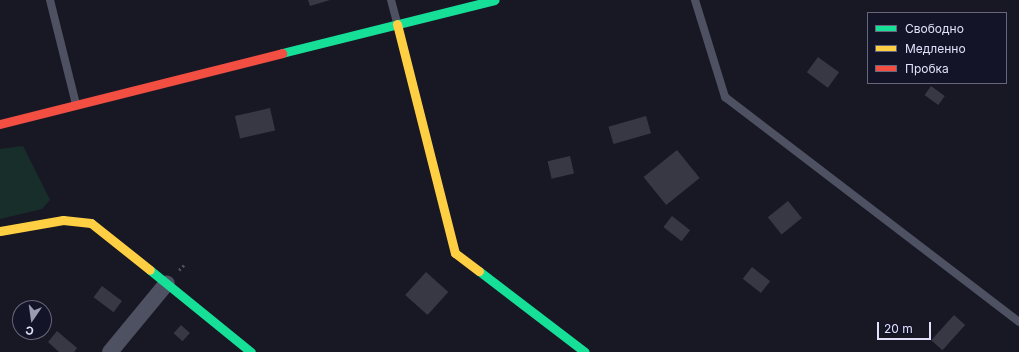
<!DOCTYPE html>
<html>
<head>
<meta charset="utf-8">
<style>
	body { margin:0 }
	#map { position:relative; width:1019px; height:352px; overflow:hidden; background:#181824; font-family:Inter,sans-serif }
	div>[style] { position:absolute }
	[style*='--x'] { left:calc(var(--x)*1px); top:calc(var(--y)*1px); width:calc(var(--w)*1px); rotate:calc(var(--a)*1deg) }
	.green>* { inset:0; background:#182e2b }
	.building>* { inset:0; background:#383845; transform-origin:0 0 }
	.path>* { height:2.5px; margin-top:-1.25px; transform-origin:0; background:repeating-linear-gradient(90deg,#48545c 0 2px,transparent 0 5px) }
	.lane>* { height:8px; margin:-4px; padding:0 4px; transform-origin:4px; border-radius:4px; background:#4e5162 }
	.street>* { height:16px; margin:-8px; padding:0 8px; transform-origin:8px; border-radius:8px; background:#4e5162 }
	.fast>* { height:9px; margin:-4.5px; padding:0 4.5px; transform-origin:4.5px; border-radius:4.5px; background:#16e098 }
	.slow>* { height:9px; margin:-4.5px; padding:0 4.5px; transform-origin:4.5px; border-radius:4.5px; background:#ffcf43 }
	.jam>* { height:9px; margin:-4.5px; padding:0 4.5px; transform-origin:4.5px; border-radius:4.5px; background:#f24e42 }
	span { translate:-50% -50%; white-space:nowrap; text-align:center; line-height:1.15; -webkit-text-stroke:4px #141428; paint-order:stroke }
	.legend { position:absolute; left:867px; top:12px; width:140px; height:72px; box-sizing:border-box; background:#141428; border:1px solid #66667c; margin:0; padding:5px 7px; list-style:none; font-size:12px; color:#e0e1fb }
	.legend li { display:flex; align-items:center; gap:8px; height:20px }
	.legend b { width:20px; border:1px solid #66667c }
	.north { position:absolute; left:12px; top:300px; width:40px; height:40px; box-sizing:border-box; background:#141428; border:1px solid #66667c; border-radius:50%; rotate:193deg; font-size:11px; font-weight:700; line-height:16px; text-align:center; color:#e0e1fb }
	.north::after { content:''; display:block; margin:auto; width:14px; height:18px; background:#9a9bb0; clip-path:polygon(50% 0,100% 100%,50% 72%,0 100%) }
	.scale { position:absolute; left:877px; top:322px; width:54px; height:18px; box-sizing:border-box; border:2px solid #e0e1fb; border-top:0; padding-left:5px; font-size:12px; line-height:14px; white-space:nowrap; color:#e0e1fb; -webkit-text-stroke:3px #141428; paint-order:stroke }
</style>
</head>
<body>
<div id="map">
	<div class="green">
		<div style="clip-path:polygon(23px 146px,50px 200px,42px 209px,0 219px,0 149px)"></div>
	</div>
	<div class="building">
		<div style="clip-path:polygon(308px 0,330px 0,310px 6px)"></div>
		<div style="left:818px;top:57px;width:26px;height:19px;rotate:36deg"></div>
		<div style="left:931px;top:86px;width:17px;height:11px;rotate:36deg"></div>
		<div style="left:270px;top:108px;width:23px;height:36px;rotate:77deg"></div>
		<div style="left:646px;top:116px;width:18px;height:39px;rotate:74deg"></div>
		<div style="left:677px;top:150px;width:36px;height:43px;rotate:51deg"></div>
		<div style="left:570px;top:156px;width:18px;height:23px;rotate:77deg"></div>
		<div style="left:788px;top:201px;width:22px;height:26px;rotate:51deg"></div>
		<div style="left:672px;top:216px;width:23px;height:14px;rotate:38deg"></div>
		<div style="left:752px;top:267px;width:23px;height:15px;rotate:38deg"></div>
		<div style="left:426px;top:272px;width:30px;height:31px;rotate:42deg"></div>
		<div style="left:102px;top:286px;width:25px;height:14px;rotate:37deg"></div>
		<div style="left:954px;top:315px;width:15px;height:34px;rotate:42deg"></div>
		<div style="left:181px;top:325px;width:12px;height:11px;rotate:42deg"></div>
		<div style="clip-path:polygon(57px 331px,77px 348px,74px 352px,59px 352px,48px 342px)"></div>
	</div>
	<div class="path">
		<div style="--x:179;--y:270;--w:7;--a:-45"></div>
	</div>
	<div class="lane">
		<div style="--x:50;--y:0;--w:107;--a:76"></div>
		<div style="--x:391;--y:0;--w:24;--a:75"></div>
		<div style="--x:695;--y:0;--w:102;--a:72.8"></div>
		<div style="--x:725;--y:97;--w:370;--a:37.4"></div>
	</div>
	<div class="street">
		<div style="--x:110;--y:352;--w:89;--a:-50.4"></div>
	</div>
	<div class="fast">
		<div style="--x:282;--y:53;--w:219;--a:-14"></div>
		<div style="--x:150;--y:270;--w:130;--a:39.1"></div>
		<div style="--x:479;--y:271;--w:133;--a:37.4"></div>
	</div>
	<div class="slow">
		<div style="--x:397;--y:24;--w:236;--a:75.8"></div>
		<div style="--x:455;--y:253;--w:30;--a:37"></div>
		<div style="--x:0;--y:231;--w:64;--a:-9.9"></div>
		<div style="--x:63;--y:220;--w:28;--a:6"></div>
		<div style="--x:91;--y:223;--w:75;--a:38.5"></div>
	</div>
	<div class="jam">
		<div style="--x:0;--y:124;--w:291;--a:-14.1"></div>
	</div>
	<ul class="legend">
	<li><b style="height:5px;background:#16e098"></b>Свободно</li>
	<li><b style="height:5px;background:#ffcf43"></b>Медленно</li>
	<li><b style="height:5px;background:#f24e42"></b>Пробка</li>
	</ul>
	<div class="north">С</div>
	<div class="scale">20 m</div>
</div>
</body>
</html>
